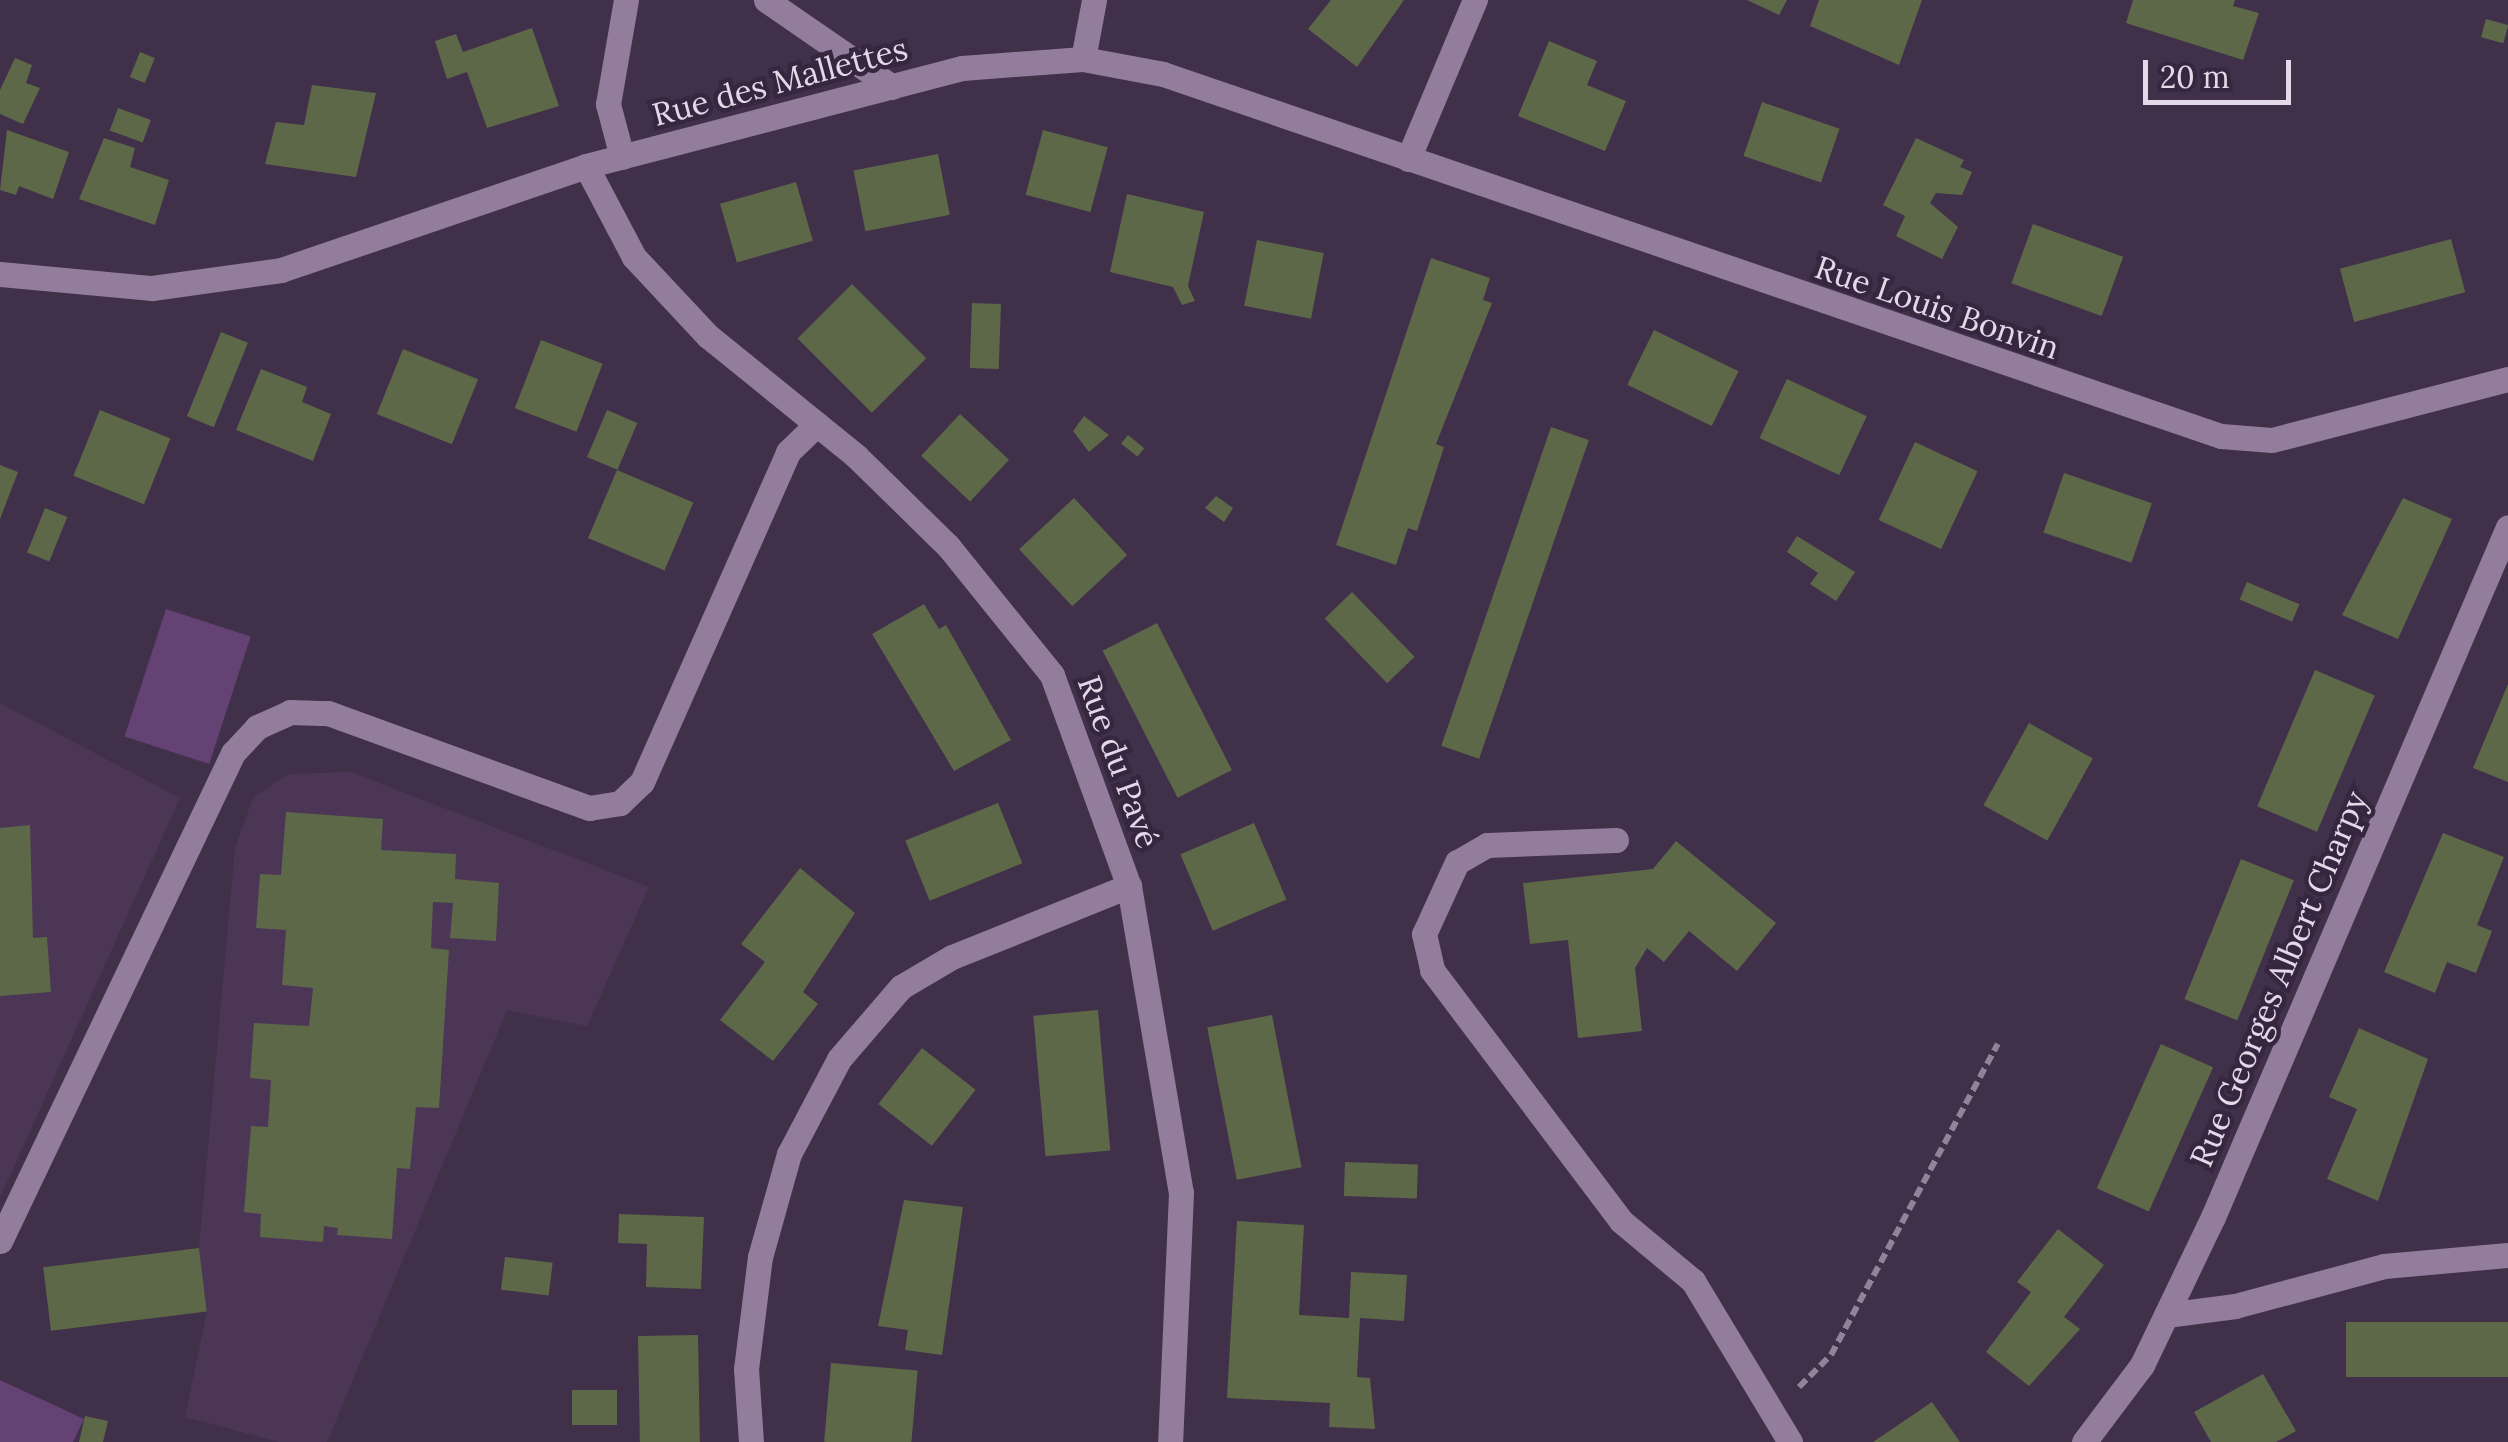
<!DOCTYPE html>
<html>
<head>
<meta charset="utf-8">
<style>
	body { margin:0 }
	#map { position:relative; width:2508px; height:1442px; overflow:hidden; background:#413049; font-family:Lora,serif }
	div>[style] { position:absolute }
	[style*='--x'] { left:calc(var(--x)*1px); top:calc(var(--y)*1px); width:calc(var(--w)*1px); rotate:calc(var(--a)*1deg) }
	.built>* { inset:0; background:#4c3656 }
	.green>* { inset:0; background:#644273; transform-origin:0 0 }
	.building>* { inset:0; background:#5d6848; transform-origin:0 0 }
	.path>* { height:6px; margin-top:-3px; transform-origin:0; background:repeating-linear-gradient(90deg,#928498 0 10px,transparent 0 15px) }
	.minor>* { height:25px; margin:-12.5px; padding:0 12.5px; transform-origin:12.5px; border-radius:12.5px; background:#937d9d }
	span { translate:-50% -50%; white-space:nowrap; text-align:center; line-height:1.15; -webkit-text-stroke:9px #37263f; paint-order:stroke }
	.street-label { font-size:32px; color:#e4d9e9 }
	.scale { position:absolute; left:2143px; top:60px; width:148px; height:45px; box-sizing:border-box; border:5px solid #e4d9e9; border-top:0; padding-left:12px; font-size:30px; line-height:35px; white-space:nowrap; color:#e4d9e9; -webkit-text-stroke:8px #37263f; paint-order:stroke }
</style>
</head>
<body>
<div id="map">
	<div class="built">
		<div style="clip-path:polygon(0 703px,180px 798px,0 1198px)"></div>
		<div style="clip-path:polygon(350px 772px,649px 887px,587px 1026px,507px 1010px,327px 1442px,279px 1442px,185px 1417px,207px 1311px,199px 1248px,235px 848px,253px 798px,288px 774px)"></div>
	</div>
	<div class="green">
		<div style="left:166px;top:609px;width:89px;height:134px;rotate:18deg"></div>
		<div style="clip-path:polygon(0 1380px,84px 1419px,73px 1442px,0 1442px)"></div>
	</div>
	<div class="building">
		<div style="clip-path:polygon(1331px 0,1404px 0,1357px 67px,1308px 29px)"></div>
		<div style="clip-path:polygon(1747px 0,1787px 0,1779px 15px)"></div>
		<div style="clip-path:polygon(1819px 0,1922px 0,1899px 65px,1810px 26px)"></div>
		<div style="clip-path:polygon(2133px 0,2235px 0,2233px 6px,2259px 13px,2243px 60px,2126px 23px)"></div>
		<div style="left:2486px;top:19px;width:23px;height:19px;rotate:15deg"></div>
		<div style="clip-path:polygon(532px 28px,559px 106px,487px 128px,467px 72px,447px 79px,435px 41px,456px 34px,463px 52px)"></div>
		<div style="clip-path:polygon(1549px 41px,1597px 61px,1587px 85px,1626px 101px,1605px 151px,1518px 116px)"></div>
		<div style="left:140px;top:52px;width:16px;height:27px;rotate:22deg"></div>
		<div style="clip-path:polygon(15px 58px,32px 65px,26px 83px,40px 88px,23px 124px,0 114px,0 90px)"></div>
		<div style="clip-path:polygon(312px 85px,376px 93px,356px 177px,265px 164px,276px 122px,304px 125px)"></div>
		<div style="left:1762px;top:102px;width:82px;height:57px;rotate:19deg"></div>
		<div style="left:118px;top:108px;width:35px;height:24px;rotate:20deg"></div>
		<div style="clip-path:polygon(7px 130px,69px 152px,53px 199px,19px 186px,16px 195px,0 190px)"></div>
		<div style="left:1043px;top:130px;width:67px;height:67px;rotate:15deg"></div>
		<div style="clip-path:polygon(104px 138px,135px 148px,130px 167px,169px 180px,155px 225px,79px 199px)"></div>
		<div style="clip-path:polygon(1916px 138px,1964px 160px,1960px 167px,1972px 172px,1962px 195px,1936px 193px,1930px 203px,1958px 227px,1942px 259px,1896px 236px,1905px 216px,1883px 205px)"></div>
		<div style="left:938px;top:154px;width:62px;height:86px;rotate:79deg"></div>
		<div style="left:796px;top:182px;width:61px;height:79px;rotate:74deg"></div>
		<div style="clip-path:polygon(1127px 194px,1204px 212px,1188px 286px,1195px 301px,1182px 305px,1173px 287px,1110px 272px)"></div>
		<div style="left:2033px;top:224px;width:96px;height:63px;rotate:20deg"></div>
		<div style="left:2451px;top:239px;width:55px;height:115px;rotate:75deg"></div>
		<div style="left:1257px;top:240px;width:68px;height:67px;rotate:11deg"></div>
		<div style="clip-path:polygon(1431px 258px,1490px 278px,1483px 300px,1492px 303px,1436px 444px,1444px 447px,1417px 531px,1408px 528px,1396px 565px,1336px 545px)"></div>
		<div style="left:852px;top:284px;width:105px;height:77px;rotate:45deg"></div>
		<div style="left:972px;top:303px;width:29px;height:65px;rotate:2deg"></div>
		<div style="left:1654px;top:330px;width:94px;height:61px;rotate:26deg"></div>
		<div style="left:221px;top:332px;width:29px;height:91px;rotate:22deg"></div>
		<div style="left:541px;top:340px;width:66px;height:73px;rotate:21deg"></div>
		<div style="left:403px;top:349px;width:81px;height:70px;rotate:22deg"></div>
		<div style="clip-path:polygon(261px 369px,307px 387px,302px 402px,331px 414px,313px 461px,236px 430px)"></div>
		<div style="left:1787px;top:379px;width:88px;height:65px;rotate:25deg"></div>
		<div style="left:100px;top:410px;width:76px;height:71px;rotate:22deg"></div>
		<div style="left:607px;top:410px;width:33px;height:51px;rotate:23deg"></div>
		<div style="left:960px;top:414px;width:67px;height:57px;rotate:43deg"></div>
		<div style="clip-path:polygon(1084px 416px,1109px 435px,1089px 452px,1073px 431px)"></div>
		<div style="left:1551px;top:427px;width:40px;height:337px;rotate:19deg"></div>
		<div style="left:1128px;top:435px;width:21px;height:11px;rotate:39deg"></div>
		<div style="left:1915px;top:442px;width:69px;height:86px;rotate:25deg"></div>
		<div style="clip-path:polygon(0 465px,18px 472px,0 519px)"></div>
		<div style="left:617px;top:470px;width:83px;height:74px;rotate:23deg"></div>
		<div style="left:2064px;top:473px;width:93px;height:63px;rotate:19deg"></div>
		<div style="clip-path:polygon(1216px 496px,1233px 508px,1224px 522px,1205px 508px)"></div>
		<div style="left:1074px;top:498px;width:78px;height:75px;rotate:47deg"></div>
		<div style="clip-path:polygon(2403px 498px,2452px 519px,2398px 639px,2342px 615px)"></div>
		<div style="left:45px;top:508px;width:24px;height:48px;rotate:22deg"></div>
		<div style="clip-path:polygon(1797px 536px,1855px 572px,1836px 601px,1810px 584px,1818px 573px,1787px 552px)"></div>
		<div style="left:2247px;top:582px;width:57px;height:19px;rotate:23deg"></div>
		<div style="left:1352px;top:592px;width:90px;height:38px;rotate:46deg"></div>
		<div style="clip-path:polygon(924px 604px,939px 629px,946px 625px,1011px 740px,954px 771px,872px 634px)"></div>
		<div style="left:1157px;top:623px;width:165px;height:61px;rotate:63deg"></div>
		<div style="left:2315px;top:670px;width:65px;height:148px;rotate:23deg"></div>
		<div style="clip-path:polygon(2508px 684px,2508px 782px,2473px 768px)"></div>
		<div style="left:2029px;top:723px;width:73px;height:94px;rotate:29deg"></div>
		<div style="left:998px;top:803px;width:65px;height:100px;rotate:68deg"></div>
		<div style="clip-path:polygon(286px 812px,383px 819px,381px 850px,456px 854px,455px 879px,499px 883px,496px 941px,450px 938px,453px 903px,433px 902px,431px 948px,449px 950px,439px 1108px,416px 1107px,410px 1169px,397px 1168px,392px 1239px,337px 1235px,338px 1228px,324px 1226px,323px 1242px,260px 1237px,261px 1214px,244px 1212px,251px 1126px,268px 1127px,271px 1080px,250px 1078px,254px 1023px,309px 1026px,313px 988px,282px 985px,286px 930px,256px 928px,260px 874px,281px 875px)"></div>
		<div style="left:1254px;top:823px;width:83px;height:80px;rotate:67deg"></div>
		<div style="clip-path:polygon(30px 825px,33px 938px,47px 937px,51px 992px,0 996px,0 828px)"></div>
		<div style="clip-path:polygon(2443px 833px,2504px 857px,2477px 925px,2492px 931px,2476px 973px,2447px 962px,2435px 993px,2384px 972px)"></div>
		<div style="clip-path:polygon(1676px 841px,1776px 923px,1737px 971px,1689px 931px,1664px 962px,1647px 948px,1635px 968px,1642px 1031px,1578px 1038px,1568px 940px,1530px 944px,1523px 883px,1653px 869px)"></div>
		<div style="left:2241px;top:859px;width:57px;height:151px;rotate:22deg"></div>
		<div style="clip-path:polygon(800px 868px,855px 913px,803px 992px,818px 1004px,773px 1061px,720px 1020px,765px 962px,741px 944px)"></div>
		<div style="left:1098px;top:1010px;width:141px;height:65px;rotate:85deg"></div>
		<div style="left:1272px;top:1015px;width:155px;height:66px;rotate:79deg"></div>
		<div style="clip-path:polygon(2359px 1028px,2428px 1059px,2378px 1201px,2327px 1179px,2357px 1109px,2329px 1097px)"></div>
		<div style="left:2161px;top:1044px;width:57px;height:158px;rotate:24deg"></div>
		<div style="left:922px;top:1048px;width:68px;height:71px;rotate:38deg"></div>
		<div style="left:1345px;top:1162px;width:73px;height:34px;rotate:2deg"></div>
		<div style="clip-path:polygon(904px 1200px,963px 1207px,942px 1355px,905px 1350px,908px 1330px,878px 1326px)"></div>
		<div style="clip-path:polygon(619px 1214px,704px 1217px,701px 1289px,646px 1287px,647px 1244px,618px 1243px)"></div>
		<div style="clip-path:polygon(1237px 1221px,1304px 1225px,1299px 1315px,1349px 1318px,1351px 1272px,1407px 1275px,1404px 1321px,1360px 1318px,1357px 1377px,1370px 1378px,1375px 1429px,1329px 1427px,1330px 1403px,1227px 1398px)"></div>
		<div style="clip-path:polygon(2058px 1229px,2104px 1265px,2064px 1317px,2080px 1329px,2029px 1386px,1986px 1352px,2031px 1292px,2017px 1282px)"></div>
		<div style="left:199px;top:1248px;width:64px;height:157px;rotate:83deg"></div>
		<div style="left:505px;top:1257px;width:48px;height:33px;rotate:7deg"></div>
		<div style="left:2508px;top:1322px;width:55px;height:162px;rotate:90deg"></div>
		<div style="left:698px;top:1335px;width:107px;height:60px;rotate:89deg"></div>
		<div style="left:831px;top:1363px;width:87px;height:79px;rotate:5deg"></div>
		<div style="clip-path:polygon(2263px 1374px,2296px 1431px,2276px 1442px,2211px 1442px,2194px 1412px)"></div>
		<div style="left:617px;top:1390px;width:35px;height:45px;rotate:90deg"></div>
		<div style="clip-path:polygon(1932px 1402px,1960px 1442px,1873px 1442px)"></div>
		<div style="clip-path:polygon(85px 1416px,108px 1421px,103px 1442px,79px 1442px)"></div>
	</div>
	<div class="path">
		<div style="--x:1799;--y:1387;--w:45;--a:-45"></div>
		<div style="--x:1831;--y:1355;--w:353;--a:-61.8"></div>
	</div>
	<div class="minor">
		<div style="--x:766;--y:0;--w:153;--a:34.6"></div>
		<div style="--x:1083;--y:59;--w:60;--a:-79.4"></div>
		<div style="--x:622;--y:157;--w:55;--a:-104.8"></div>
		<div style="--x:608;--y:104;--w:106;--a:-80.2"></div>
		<div style="--x:1408;--y:159;--w:173;--a:-67.2"></div>
		<div style="--x:586;--y:166;--w:103;--a:62.2"></div>
		<div style="--x:634;--y:257;--w:108;--a:46.9"></div>
		<div style="--x:708;--y:336;--w:191;--a:39"></div>
		<div style="--x:856;--y:456;--w:129;--a:44.4"></div>
		<div style="--x:948;--y:546;--w:166;--a:51.1"></div>
		<div style="--x:1052;--y:675;--w:225;--a:70"></div>
		<div style="--x:1129;--y:886;--w:311;--a:80.4"></div>
		<div style="--x:1181;--y:1193;--w:249;--a:92.5"></div>
		<div style="--x:0;--y:274;--w:153;--a:5.3"></div>
		<div style="--x:152;--y:288;--w:130;--a:-7.9"></div>
		<div style="--x:281;--y:270;--w:322;--a:-18.8"></div>
		<div style="--x:586;--y:166;--w:389;--a:-14.6"></div>
		<div style="--x:962;--y:68;--w:121;--a:-4.3"></div>
		<div style="--x:1083;--y:59;--w:81;--a:10.6"></div>
		<div style="--x:1163;--y:74;--w:1118;--a:18.89"></div>
		<div style="--x:2221;--y:436;--w:51;--a:4.5"></div>
		<div style="--x:2272;--y:440;--w:244;--a:-14.5"></div>
		<div style="--x:1616;--y:840;--w:129;--a:177.8"></div>
		<div style="--x:1487;--y:845;--w:34;--a:150"></div>
		<div style="--x:1457;--y:862;--w:79;--a:114.6"></div>
		<div style="--x:1424;--y:934;--w:37;--a:77"></div>
		<div style="--x:1432;--y:970;--w:314;--a:53"></div>
		<div style="--x:1621;--y:1221;--w:94;--a:39.8"></div>
		<div style="--x:1693;--y:1281;--w:188;--a:58.9"></div>
		<div style="--x:0;--y:1241;--w:541;--a:-64.48"></div>
		<div style="--x:233;--y:753;--w:35;--a:-47"></div>
		<div style="--x:257;--y:727;--w:36;--a:-24"></div>
		<div style="--x:290;--y:712;--w:38;--a:2"></div>
		<div style="--x:328;--y:713;--w:278;--a:20"></div>
		<div style="--x:589;--y:808;--w:31;--a:-9"></div>
		<div style="--x:620;--y:803;--w:30;--a:-44"></div>
		<div style="--x:642;--y:782;--w:361;--a:-66.1"></div>
		<div style="--x:788;--y:452;--w:40;--a:-44"></div>
		<div style="--x:2166;--y:1315;--w:70;--a:-7.4"></div>
		<div style="--x:2235;--y:1306;--w:154;--a:-15"></div>
		<div style="--x:2384;--y:1266;--w:124;--a:-5.1"></div>
		<div style="--x:751;--y:1442;--w:73;--a:-93.9"></div>
		<div style="--x:746;--y:1369;--w:113;--a:-82.9"></div>
		<div style="--x:760;--y:1257;--w:107;--a:-74.3"></div>
		<div style="--x:789;--y:1154;--w:107;--a:-62.2"></div>
		<div style="--x:839;--y:1059;--w:95;--a:-49.3"></div>
		<div style="--x:901;--y:987;--w:59;--a:-30.5"></div>
		<div style="--x:952;--y:957;--w:191;--a:-21.9"></div>
		<div style="--x:2084;--y:1442;--w:96;--a:-53"></div>
		<div style="--x:2142;--y:1365;--w:164;--a:-64.4"></div>
		<div style="--x:2213;--y:1217;--w:750;--a:-66.85"></div>
	</div>
	<div class="street-label">
		<span style="left:780px;top:82px;rotate:-15deg">Rue des Mallettes</span>
		<span style="left:1937px;top:308px;rotate:19deg">Rue Louis Bonvin</span>
		<span style="left:1118px;top:762px;rotate:70deg">Rue du Pavé</span>
		<span style="left:2279px;top:979px;rotate:-67deg">Rue Georges Albert Charpy</span>
	</div>
	<div class="scale">20 m</div>
</div>
</body>
</html>
